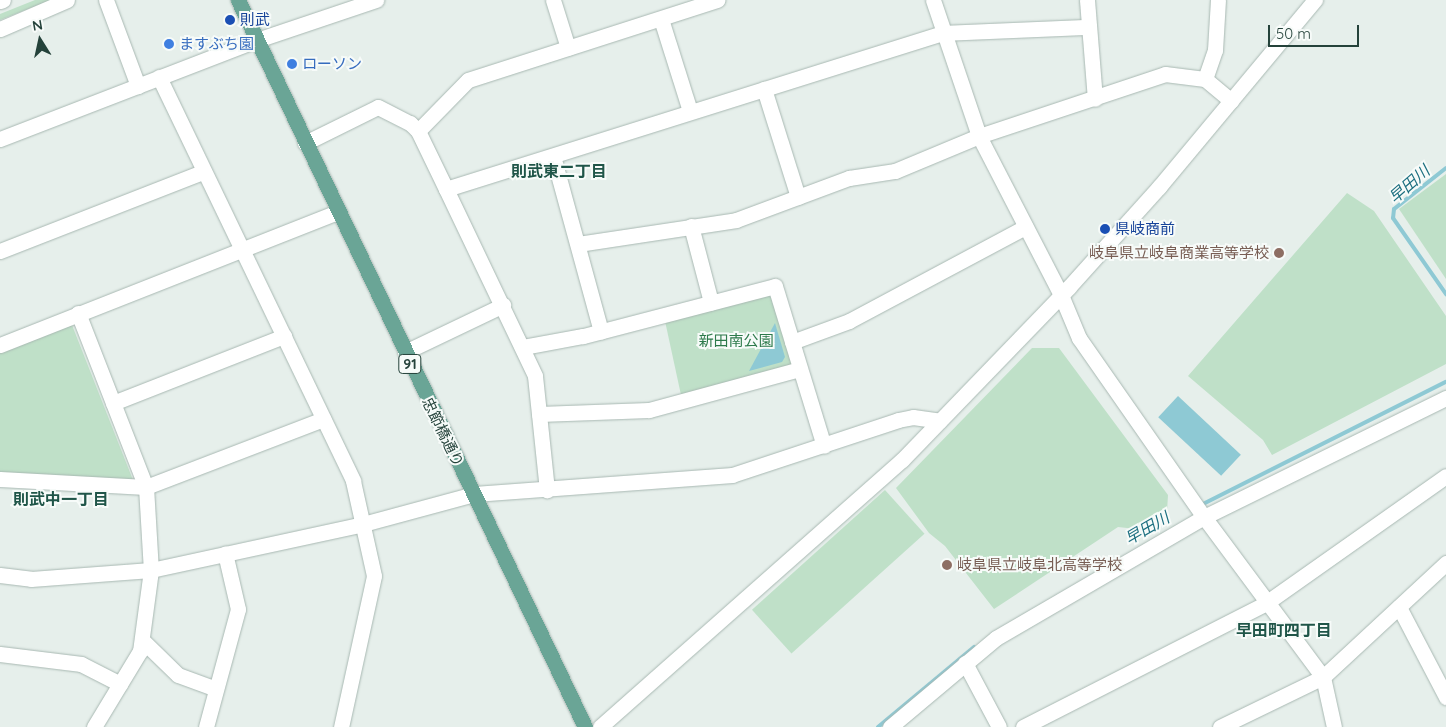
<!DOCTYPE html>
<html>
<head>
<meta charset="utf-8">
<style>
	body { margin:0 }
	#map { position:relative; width:1446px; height:727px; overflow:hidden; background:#e6efeb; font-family:Quicksand,"Noto Sans JP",sans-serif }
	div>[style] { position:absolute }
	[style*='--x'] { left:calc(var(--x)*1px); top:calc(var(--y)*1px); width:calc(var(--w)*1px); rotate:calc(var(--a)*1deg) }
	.green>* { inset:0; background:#bfe0c8; transform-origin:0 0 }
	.water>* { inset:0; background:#8ec9d4; transform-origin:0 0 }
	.stream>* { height:4px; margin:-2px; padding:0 2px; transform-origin:2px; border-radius:2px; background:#8ec9d4 }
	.roads { filter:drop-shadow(0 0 1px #a8b8b2) drop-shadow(0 0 1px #a8b8b2) }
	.street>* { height:15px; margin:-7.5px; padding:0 7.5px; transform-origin:7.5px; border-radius:7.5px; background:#fff }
	.secondary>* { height:15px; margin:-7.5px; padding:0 7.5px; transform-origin:7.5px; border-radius:7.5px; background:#fff }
	.primary>* { height:15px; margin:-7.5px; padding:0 7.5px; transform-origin:7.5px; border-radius:7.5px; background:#6aa596 }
	.dots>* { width:14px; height:14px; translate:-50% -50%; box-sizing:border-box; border:2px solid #f7fbf9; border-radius:50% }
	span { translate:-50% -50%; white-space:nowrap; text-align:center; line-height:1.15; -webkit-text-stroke:4px #f7fbf9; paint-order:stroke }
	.shield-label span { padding:1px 4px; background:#f7fbf9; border:1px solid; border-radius:4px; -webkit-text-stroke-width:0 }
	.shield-label { font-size:14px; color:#24423a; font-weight:700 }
	.transit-label { font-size:15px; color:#164399 }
	.left { translate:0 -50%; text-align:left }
	.shop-label { font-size:15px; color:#366cbe }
	.education-label { font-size:15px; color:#785e54 }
	.right { translate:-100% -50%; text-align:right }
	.park-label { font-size:15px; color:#2d7a4b }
	.street-label { font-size:15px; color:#24423a }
	.neighbourhood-label { font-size:16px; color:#1f5548; font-weight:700 }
	.water-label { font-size:16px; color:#1c6f80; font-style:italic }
	.north { position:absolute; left:15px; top:15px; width:50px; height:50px; -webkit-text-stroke:4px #f7fbf9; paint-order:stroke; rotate:350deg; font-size:14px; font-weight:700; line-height:20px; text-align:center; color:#24423a }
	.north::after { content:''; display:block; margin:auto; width:18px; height:22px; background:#24423a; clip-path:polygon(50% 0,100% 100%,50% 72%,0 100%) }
	.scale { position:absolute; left:1268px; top:25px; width:91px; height:22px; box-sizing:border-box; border:2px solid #24423a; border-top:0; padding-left:6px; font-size:15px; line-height:18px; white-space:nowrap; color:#24423a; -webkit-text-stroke:4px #f7fbf9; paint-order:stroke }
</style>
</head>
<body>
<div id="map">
	<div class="green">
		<div style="clip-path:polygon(35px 0,51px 0,0 20px,0 14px)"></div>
		<div style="clip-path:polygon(1446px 174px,1446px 279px,1399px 209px)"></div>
		<div style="clip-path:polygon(1347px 193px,1374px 211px,1446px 316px,1446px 364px,1272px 455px,1263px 440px,1188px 376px)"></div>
		<div style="clip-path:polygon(765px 293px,771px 297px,792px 362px,790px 367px,681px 395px,665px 321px)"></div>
		<div style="clip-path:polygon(72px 325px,133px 480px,0 473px,0 352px)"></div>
		<div style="clip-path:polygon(1032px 348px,1059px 348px,1168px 495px,1167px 512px,1136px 529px,1118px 527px,994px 609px,945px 546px,929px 533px,896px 488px)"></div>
		<div style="left:885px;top:490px;width:59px;height:179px;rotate:48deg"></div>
	</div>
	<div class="water">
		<div style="clip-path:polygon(775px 323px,785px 357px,782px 362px,749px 371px)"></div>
		<div style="left:1178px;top:396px;width:86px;height:29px;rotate:43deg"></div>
	</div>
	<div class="stream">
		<div style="--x:1446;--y:168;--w:66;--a:141.7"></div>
		<div style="--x:1394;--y:209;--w:9;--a:96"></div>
		<div style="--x:1393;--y:218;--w:93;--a:55.1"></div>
		<div style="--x:1201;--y:505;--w:274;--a:-26.7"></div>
		<div style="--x:878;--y:727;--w:125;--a:-39.8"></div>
	</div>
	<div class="roads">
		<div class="street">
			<div style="--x:106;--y:0;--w:92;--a:69.6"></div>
			<div style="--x:553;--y:0;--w:50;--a:72.6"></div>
			<div style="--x:1087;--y:0;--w:99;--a:85.4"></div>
			<div style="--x:661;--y:19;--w:96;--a:72.5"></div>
			<div style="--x:0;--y:29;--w:73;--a:-23.4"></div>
			<div style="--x:159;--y:77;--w:448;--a:64.3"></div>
			<div style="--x:353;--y:481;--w:97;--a:77.5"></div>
			<div style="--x:374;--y:576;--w:155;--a:102.3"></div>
			<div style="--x:1205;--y:79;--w:31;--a:-71"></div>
			<div style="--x:1215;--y:50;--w:50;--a:-86.6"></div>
			<div style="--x:764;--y:89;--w:113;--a:72.5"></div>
			<div style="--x:418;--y:131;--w:71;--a:-45.6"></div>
			<div style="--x:468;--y:80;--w:262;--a:-17.8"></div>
			<div style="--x:305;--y:143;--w:81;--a:-26.3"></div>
			<div style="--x:378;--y:107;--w:36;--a:27"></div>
			<div style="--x:410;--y:123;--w:11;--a:45"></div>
			<div style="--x:418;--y:131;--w:64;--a:64.2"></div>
			<div style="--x:446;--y:189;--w:521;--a:-17.43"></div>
			<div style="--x:943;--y:33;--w:146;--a:-2.4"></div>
			<div style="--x:553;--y:156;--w:182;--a:74.7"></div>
			<div style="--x:446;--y:189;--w:207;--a:64.5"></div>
			<div style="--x:535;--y:376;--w:115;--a:84"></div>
			<div style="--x:691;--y:226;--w:79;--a:75.3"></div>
			<div style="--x:578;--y:244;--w:160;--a:-8.6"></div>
			<div style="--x:736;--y:220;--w:121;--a:-20.4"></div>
			<div style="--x:849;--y:178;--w:47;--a:-8.7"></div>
			<div style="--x:895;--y:171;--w:91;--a:-22.6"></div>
			<div style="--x:979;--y:136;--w:196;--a:-18.4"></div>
			<div style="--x:1165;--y:74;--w:40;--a:7.1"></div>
			<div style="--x:1205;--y:79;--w:34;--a:40"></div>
			<div style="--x:0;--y:251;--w:218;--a:-21.3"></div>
			<div style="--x:1061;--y:295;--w:47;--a:67.3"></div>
			<div style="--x:1079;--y:338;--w:218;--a:55.1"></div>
			<div style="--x:1204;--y:517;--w:199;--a:53.4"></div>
			<div style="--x:1323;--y:677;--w:51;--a:77.6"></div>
			<div style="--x:78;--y:313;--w:187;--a:68.7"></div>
			<div style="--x:146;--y:487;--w:83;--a:86.6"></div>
			<div style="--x:151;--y:570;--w:82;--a:97.7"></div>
			<div style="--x:140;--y:651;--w:89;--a:121.2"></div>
			<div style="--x:792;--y:342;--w:61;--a:-20.2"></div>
			<div style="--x:849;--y:321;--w:200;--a:-28.1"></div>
			<div style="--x:0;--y:345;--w:362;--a:-21.5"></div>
			<div style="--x:523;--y:347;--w:61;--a:-10.4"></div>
			<div style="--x:583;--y:336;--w:198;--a:-14.6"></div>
			<div style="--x:775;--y:286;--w:167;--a:73"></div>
			<div style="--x:405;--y:352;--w:109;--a:-25.6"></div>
			<div style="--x:113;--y:403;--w:184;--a:-21.4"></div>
			<div style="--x:539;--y:414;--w:110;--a:-2.1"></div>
			<div style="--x:649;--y:410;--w:156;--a:-15.2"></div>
			<div style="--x:0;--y:479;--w:146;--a:3.1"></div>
			<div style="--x:146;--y:487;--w:190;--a:-21"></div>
			<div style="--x:0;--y:575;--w:31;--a:7"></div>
			<div style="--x:31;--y:579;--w:120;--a:-4.3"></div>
			<div style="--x:151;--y:570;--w:217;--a:-12.2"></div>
			<div style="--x:363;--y:524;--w:115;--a:-15.1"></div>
			<div style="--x:474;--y:494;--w:259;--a:-4.2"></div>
			<div style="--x:732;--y:475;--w:175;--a:-18.3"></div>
			<div style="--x:898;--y:420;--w:15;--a:-11"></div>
			<div style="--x:913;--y:417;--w:27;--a:8"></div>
			<div style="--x:1399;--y:607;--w:102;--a:62.4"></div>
			<div style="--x:142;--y:640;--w:50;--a:44.2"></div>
			<div style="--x:178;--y:675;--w:40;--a:20.2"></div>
			<div style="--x:0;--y:654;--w:82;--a:7"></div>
			<div style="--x:81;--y:664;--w:44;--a:27.1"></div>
			<div style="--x:965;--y:663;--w:72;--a:62"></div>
			<div style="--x:206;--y:727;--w:122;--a:-74.8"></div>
			<div style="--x:238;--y:609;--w:57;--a:-103.1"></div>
			<div style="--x:890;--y:727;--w:138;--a:-40"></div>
			<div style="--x:996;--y:638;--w:241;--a:-30.2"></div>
			<div style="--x:1204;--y:517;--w:270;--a:-26.2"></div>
			<div style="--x:1023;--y:727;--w:273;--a:-27"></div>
			<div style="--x:1266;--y:603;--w:220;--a:-35.2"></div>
			<div style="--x:1220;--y:727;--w:114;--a:-25.9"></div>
			<div style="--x:1323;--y:677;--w:168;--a:-42.8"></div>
		</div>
		<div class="secondary">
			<div style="--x:933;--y:0;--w:144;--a:71.3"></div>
			<div style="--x:979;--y:136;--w:179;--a:62.7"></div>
			<div style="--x:0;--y:1;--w:3;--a:-18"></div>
			<div style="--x:0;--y:139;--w:275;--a:-21.1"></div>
			<div style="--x:257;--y:40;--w:126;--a:-18.6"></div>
			<div style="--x:600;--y:727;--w:403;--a:-41.5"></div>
			<div style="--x:902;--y:460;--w:240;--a:-46"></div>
			<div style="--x:1069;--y:287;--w:135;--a:-48"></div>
			<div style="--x:1159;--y:187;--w:244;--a:-50.2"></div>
		</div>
		<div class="primary">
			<div style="--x:238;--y:0;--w:806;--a:64.48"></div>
		</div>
	</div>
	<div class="dots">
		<div style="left:230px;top:20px;background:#1a4fb4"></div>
		<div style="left:169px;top:44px;background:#3f7fe0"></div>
		<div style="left:292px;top:64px;background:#3f7fe0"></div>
		<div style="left:1105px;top:229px;background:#1a4fb4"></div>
		<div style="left:1279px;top:253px;background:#8d6e63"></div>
		<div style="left:947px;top:565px;background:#8d6e63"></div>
	</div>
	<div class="shield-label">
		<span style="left:410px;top:364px">91</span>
	</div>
	<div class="transit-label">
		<span class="left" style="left:240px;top:20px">則武</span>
		<span class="left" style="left:1115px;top:229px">県岐商前</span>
	</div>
	<div class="shop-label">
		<span class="left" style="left:179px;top:44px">ますぶち園</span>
		<span class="left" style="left:302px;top:64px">ローソン</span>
	</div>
	<div class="education-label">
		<span class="right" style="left:1269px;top:253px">岐阜県立岐阜商業高等学校</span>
		<span class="left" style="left:957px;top:565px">岐阜県立岐阜北高等学校</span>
	</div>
	<div class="park-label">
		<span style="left:736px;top:341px">新田南公園</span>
	</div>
	<div class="street-label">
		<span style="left:443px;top:432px;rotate:64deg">忠節橋通り</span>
	</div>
	<div class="neighbourhood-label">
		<span style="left:559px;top:171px">則武東二丁目</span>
		<span style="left:61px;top:499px">則武中一丁目</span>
		<span style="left:1284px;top:630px">早田町四丁目</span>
	</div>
	<div class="water-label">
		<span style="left:1409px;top:184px;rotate:-41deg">早田川</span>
		<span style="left:1147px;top:528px;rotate:-30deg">早田川</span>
	</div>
	<div class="north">N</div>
	<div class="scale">50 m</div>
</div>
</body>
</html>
